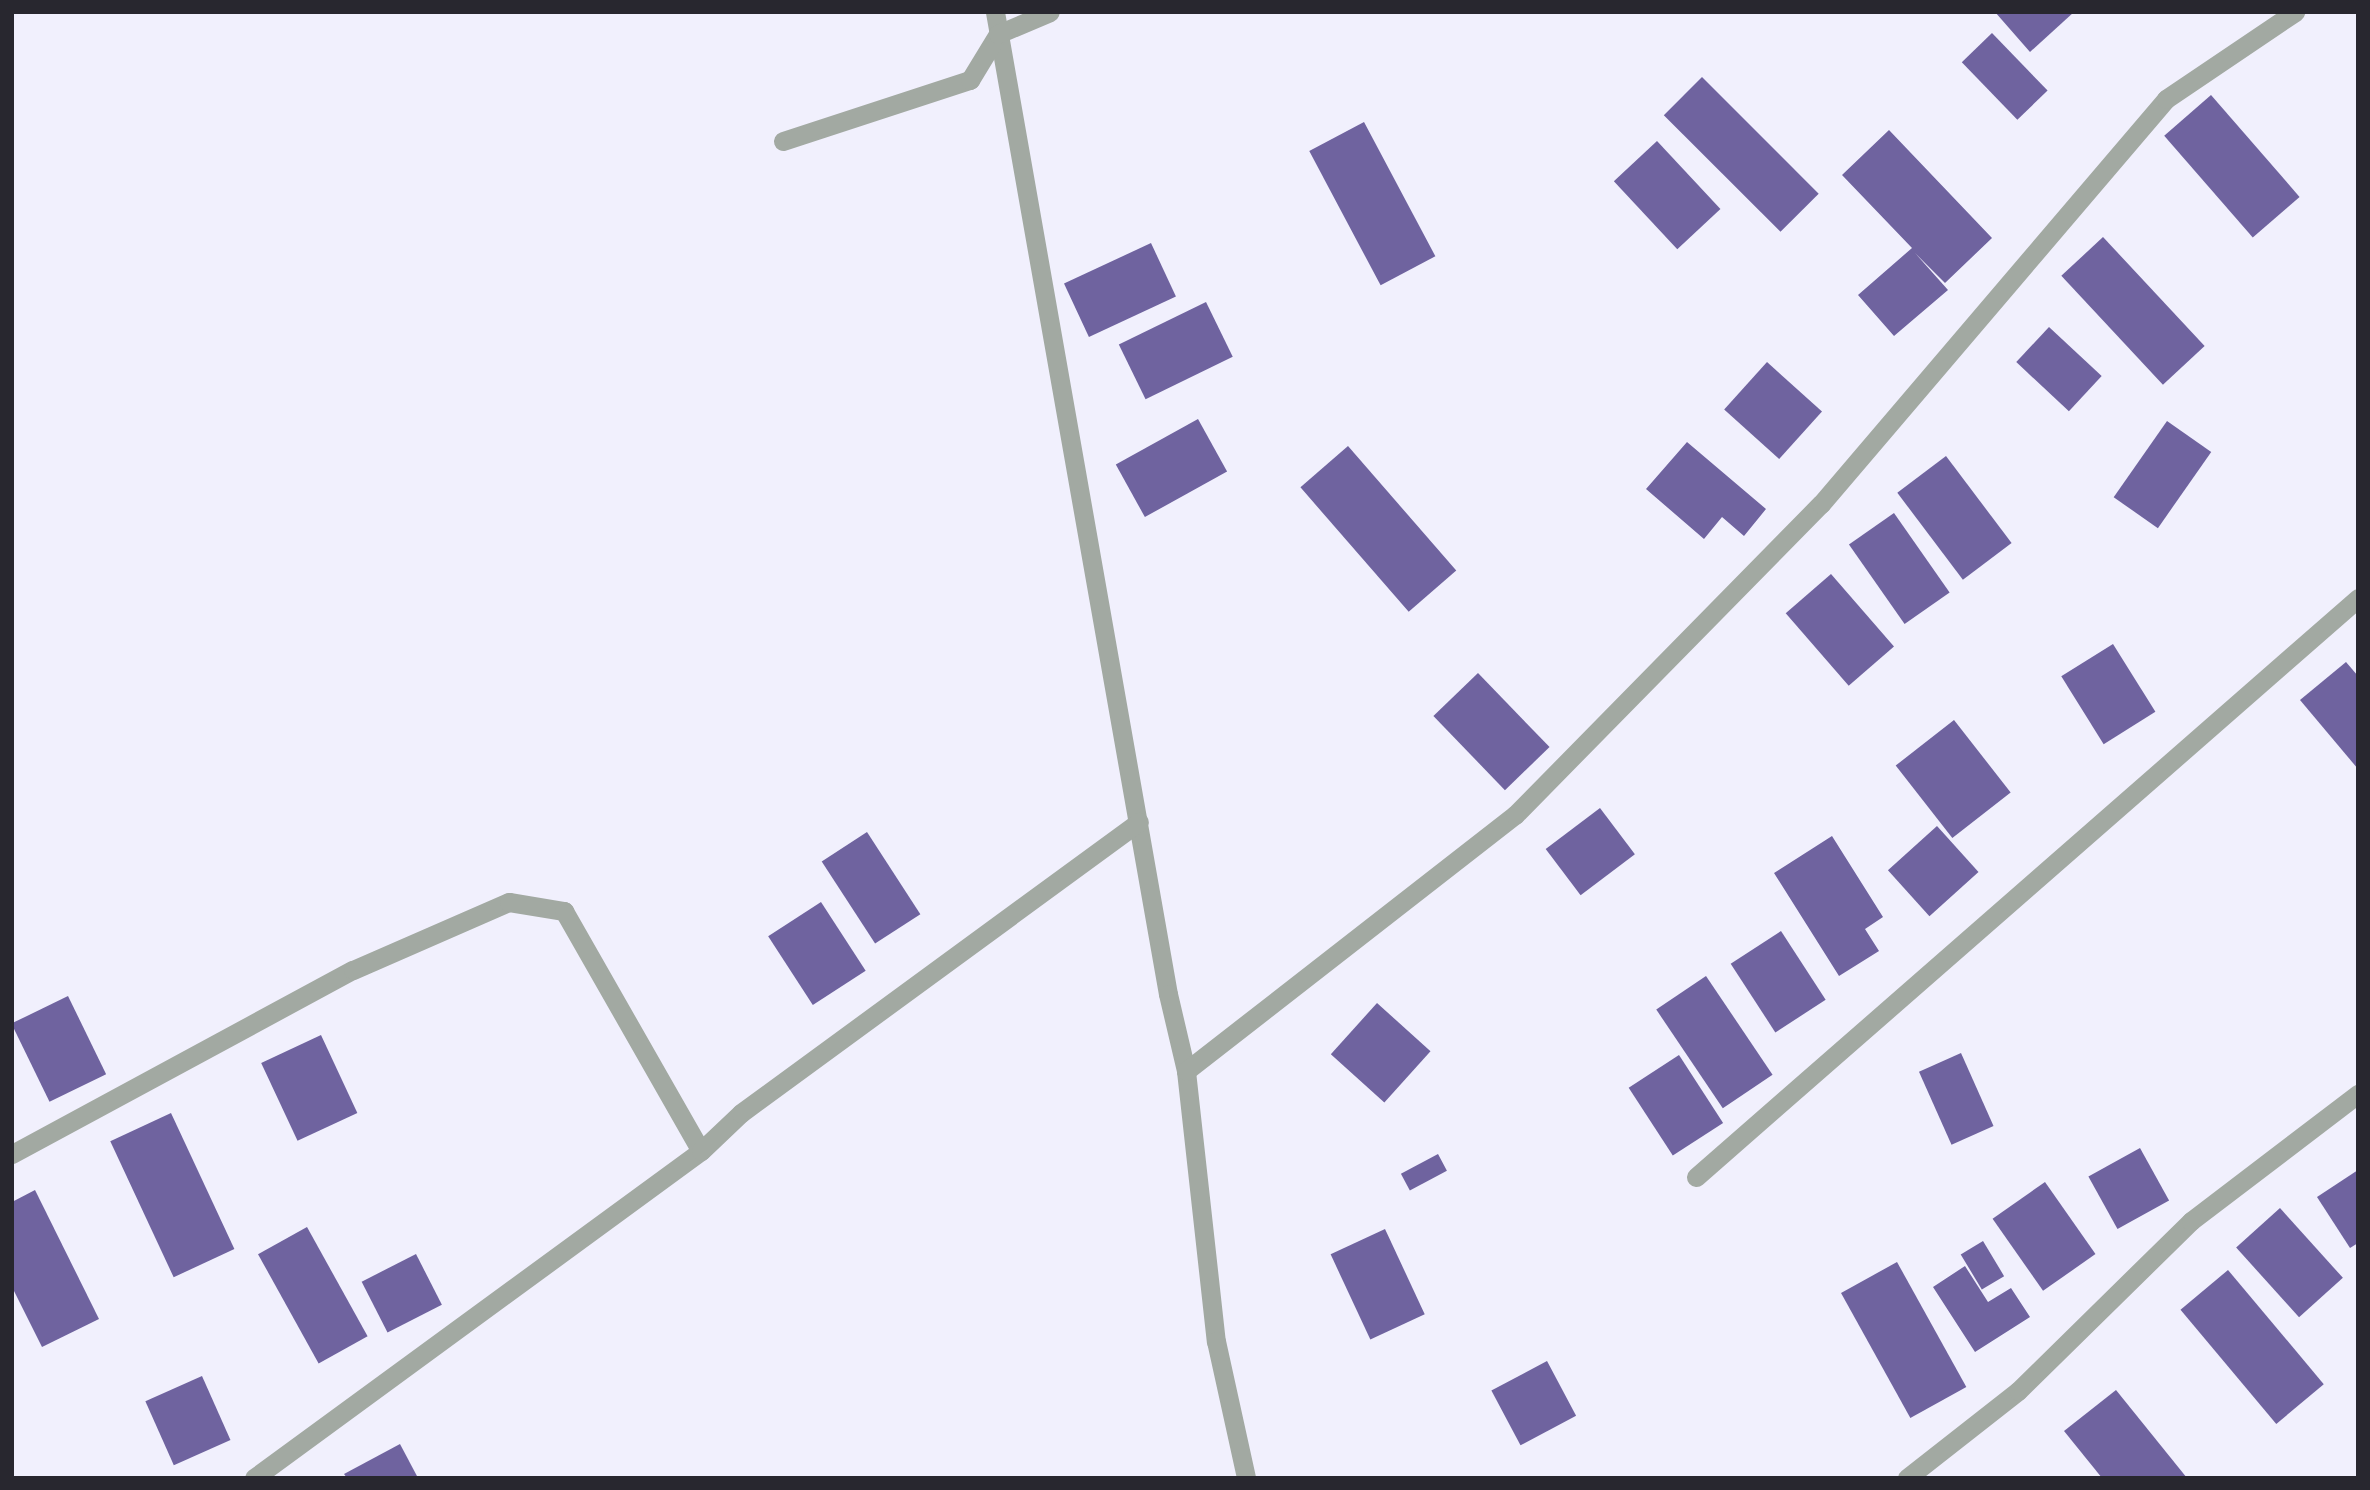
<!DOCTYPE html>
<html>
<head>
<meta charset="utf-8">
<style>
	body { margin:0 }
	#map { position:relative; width:2370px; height:1490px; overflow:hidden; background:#f1f0fd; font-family:Figtree,sans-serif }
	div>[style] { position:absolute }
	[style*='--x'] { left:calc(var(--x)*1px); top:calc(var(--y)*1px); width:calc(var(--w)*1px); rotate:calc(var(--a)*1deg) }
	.building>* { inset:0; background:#6f639f; transform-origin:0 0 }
	.minor>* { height:19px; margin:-9.5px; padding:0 9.5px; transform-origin:9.5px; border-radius:9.5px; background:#a2a9a2 }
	span { translate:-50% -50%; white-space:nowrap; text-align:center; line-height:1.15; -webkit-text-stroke:7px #fff; paint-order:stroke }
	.frame { position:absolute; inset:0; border:14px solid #28272f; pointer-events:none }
</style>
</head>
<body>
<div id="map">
	<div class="building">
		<div style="clip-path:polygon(1995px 12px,2074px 12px,2030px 52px)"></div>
		<div style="left:1992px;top:33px;width:80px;height:42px;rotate:46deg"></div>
		<div style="left:1702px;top:77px;width:165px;height:54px;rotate:45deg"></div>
		<div style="left:2211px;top:95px;width:135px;height:62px;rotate:49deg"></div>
		<div style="left:1364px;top:122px;width:152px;height:62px;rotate:62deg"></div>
		<div style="clip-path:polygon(1889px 130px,1992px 238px,1945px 283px,1915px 253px,1948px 290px,1894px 336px,1858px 295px,1912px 248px,1842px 175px)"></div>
		<div style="left:1657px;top:141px;width:93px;height:59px;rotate:47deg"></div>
		<div style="left:2103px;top:237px;width:149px;height:57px;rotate:47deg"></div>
		<div style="left:1151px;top:243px;width:59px;height:96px;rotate:65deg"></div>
		<div style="left:1206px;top:302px;width:61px;height:97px;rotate:64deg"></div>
		<div style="left:2049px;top:327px;width:72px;height:48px;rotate:43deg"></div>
		<div style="left:1767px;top:362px;width:74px;height:64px;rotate:42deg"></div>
		<div style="left:1198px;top:419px;width:60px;height:94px;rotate:61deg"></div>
		<div style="left:2167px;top:421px;width:54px;height:93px;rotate:35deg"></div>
		<div style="clip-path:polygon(1687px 442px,1766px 509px,1744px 536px,1722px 517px,1704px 539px,1646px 489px)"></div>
		<div style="left:1348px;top:446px;width:165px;height:63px;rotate:49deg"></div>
		<div style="left:1946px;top:456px;width:109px;height:61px;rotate:53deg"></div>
		<div style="left:1894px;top:513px;width:97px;height:55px;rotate:55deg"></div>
		<div style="left:1831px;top:574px;width:96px;height:60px;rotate:49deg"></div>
		<div style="left:2113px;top:644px;width:80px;height:61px;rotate:58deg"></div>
		<div style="clip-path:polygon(2346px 662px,2358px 676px,2358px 769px,2300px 700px)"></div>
		<div style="left:1478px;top:673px;width:103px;height:62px;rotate:46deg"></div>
		<div style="left:1954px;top:720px;width:92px;height:74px;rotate:52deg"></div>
		<div style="left:1600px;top:808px;width:58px;height:68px;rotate:53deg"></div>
		<div style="left:1937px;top:826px;width:62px;height:66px;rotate:48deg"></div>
		<div style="left:867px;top:832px;width:98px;height:54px;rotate:57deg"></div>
		<div style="clip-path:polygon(1832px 836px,1883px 917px,1865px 929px,1879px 951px,1839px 976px,1774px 873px)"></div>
		<div style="left:821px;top:902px;width:82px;height:63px;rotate:57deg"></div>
		<div style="left:1781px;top:931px;width:82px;height:60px;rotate:57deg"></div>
		<div style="left:1706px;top:976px;width:119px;height:60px;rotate:56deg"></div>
		<div style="left:68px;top:996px;width:87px;height:63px;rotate:64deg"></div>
		<div style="left:1377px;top:1003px;width:72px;height:69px;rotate:42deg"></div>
		<div style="left:321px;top:1035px;width:86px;height:66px;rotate:65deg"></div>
		<div style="left:1961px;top:1053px;width:80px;height:46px;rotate:66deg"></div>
		<div style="left:1679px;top:1055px;width:81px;height:60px;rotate:57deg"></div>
		<div style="left:171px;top:1113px;width:150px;height:67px;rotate:65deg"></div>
		<div style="left:2140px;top:1148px;width:60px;height:59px;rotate:61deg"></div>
		<div style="left:1438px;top:1154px;width:19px;height:42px;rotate:62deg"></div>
		<div style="clip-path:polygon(2358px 1170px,2358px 1243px,2350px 1248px,2317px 1197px)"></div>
		<div style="left:2045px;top:1182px;width:88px;height:64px;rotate:55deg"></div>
		<div style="clip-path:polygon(35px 1190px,99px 1319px,42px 1347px,12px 1287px,12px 1202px)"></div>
		<div style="left:2280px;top:1208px;width:94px;height:59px;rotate:48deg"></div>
		<div style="left:307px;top:1227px;width:125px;height:56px;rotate:61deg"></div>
		<div style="left:1385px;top:1229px;width:94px;height:60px;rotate:65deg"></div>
		<div style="left:1983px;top:1241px;width:41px;height:26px;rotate:59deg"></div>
		<div style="left:416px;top:1254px;width:57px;height:61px;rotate:63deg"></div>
		<div style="left:1897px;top:1262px;width:143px;height:64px;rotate:61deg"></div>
		<div style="clip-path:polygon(1965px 1266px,1988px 1302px,2011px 1288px,2030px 1317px,1975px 1352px,1933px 1287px)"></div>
		<div style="left:2228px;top:1270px;width:149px;height:62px;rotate:50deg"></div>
		<div style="left:1547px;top:1361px;width:62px;height:63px;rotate:62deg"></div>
		<div style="left:202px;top:1376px;width:70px;height:62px;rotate:66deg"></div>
		<div style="clip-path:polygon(2116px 1390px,2187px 1478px,2102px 1478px,2064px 1431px)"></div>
		<div style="clip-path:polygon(400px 1444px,418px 1478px,347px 1478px,344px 1474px)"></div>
	</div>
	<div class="minor">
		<div style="--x:995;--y:12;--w:997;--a:80.01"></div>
		<div style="--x:1168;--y:994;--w:79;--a:76.8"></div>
		<div style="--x:1186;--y:1071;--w:272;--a:83.7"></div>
		<div style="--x:1216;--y:1341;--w:140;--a:77.6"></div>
		<div style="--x:783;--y:141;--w:197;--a:-18.1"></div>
		<div style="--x:970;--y:80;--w:54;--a:-58.7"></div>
		<div style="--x:998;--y:34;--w:56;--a:-22.9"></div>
		<div style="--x:1186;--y:1071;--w:417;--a:-37.9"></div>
		<div style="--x:1515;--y:815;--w:436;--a:-45.5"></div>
		<div style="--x:1821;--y:504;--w:532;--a:-49.57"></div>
		<div style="--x:2166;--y:99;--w:156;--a:-34"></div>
		<div style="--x:12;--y:1154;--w:387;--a:-28.4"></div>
		<div style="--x:353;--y:970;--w:170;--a:-23.6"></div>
		<div style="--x:509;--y:902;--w:56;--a:9.3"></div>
		<div style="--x:564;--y:911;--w:276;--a:60.3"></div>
		<div style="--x:1696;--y:1177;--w:879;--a:-41.17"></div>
		<div style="--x:254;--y:1478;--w:554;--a:-36.19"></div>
		<div style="--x:701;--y:1151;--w:55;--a:-43.5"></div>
		<div style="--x:741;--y:1113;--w:493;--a:-36.2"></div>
		<div style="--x:1907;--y:1478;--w:141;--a:-38.1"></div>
		<div style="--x:2018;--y:1391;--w:243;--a:-44.5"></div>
		<div style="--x:2191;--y:1221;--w:210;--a:-37.3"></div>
	</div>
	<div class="frame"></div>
</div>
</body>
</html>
